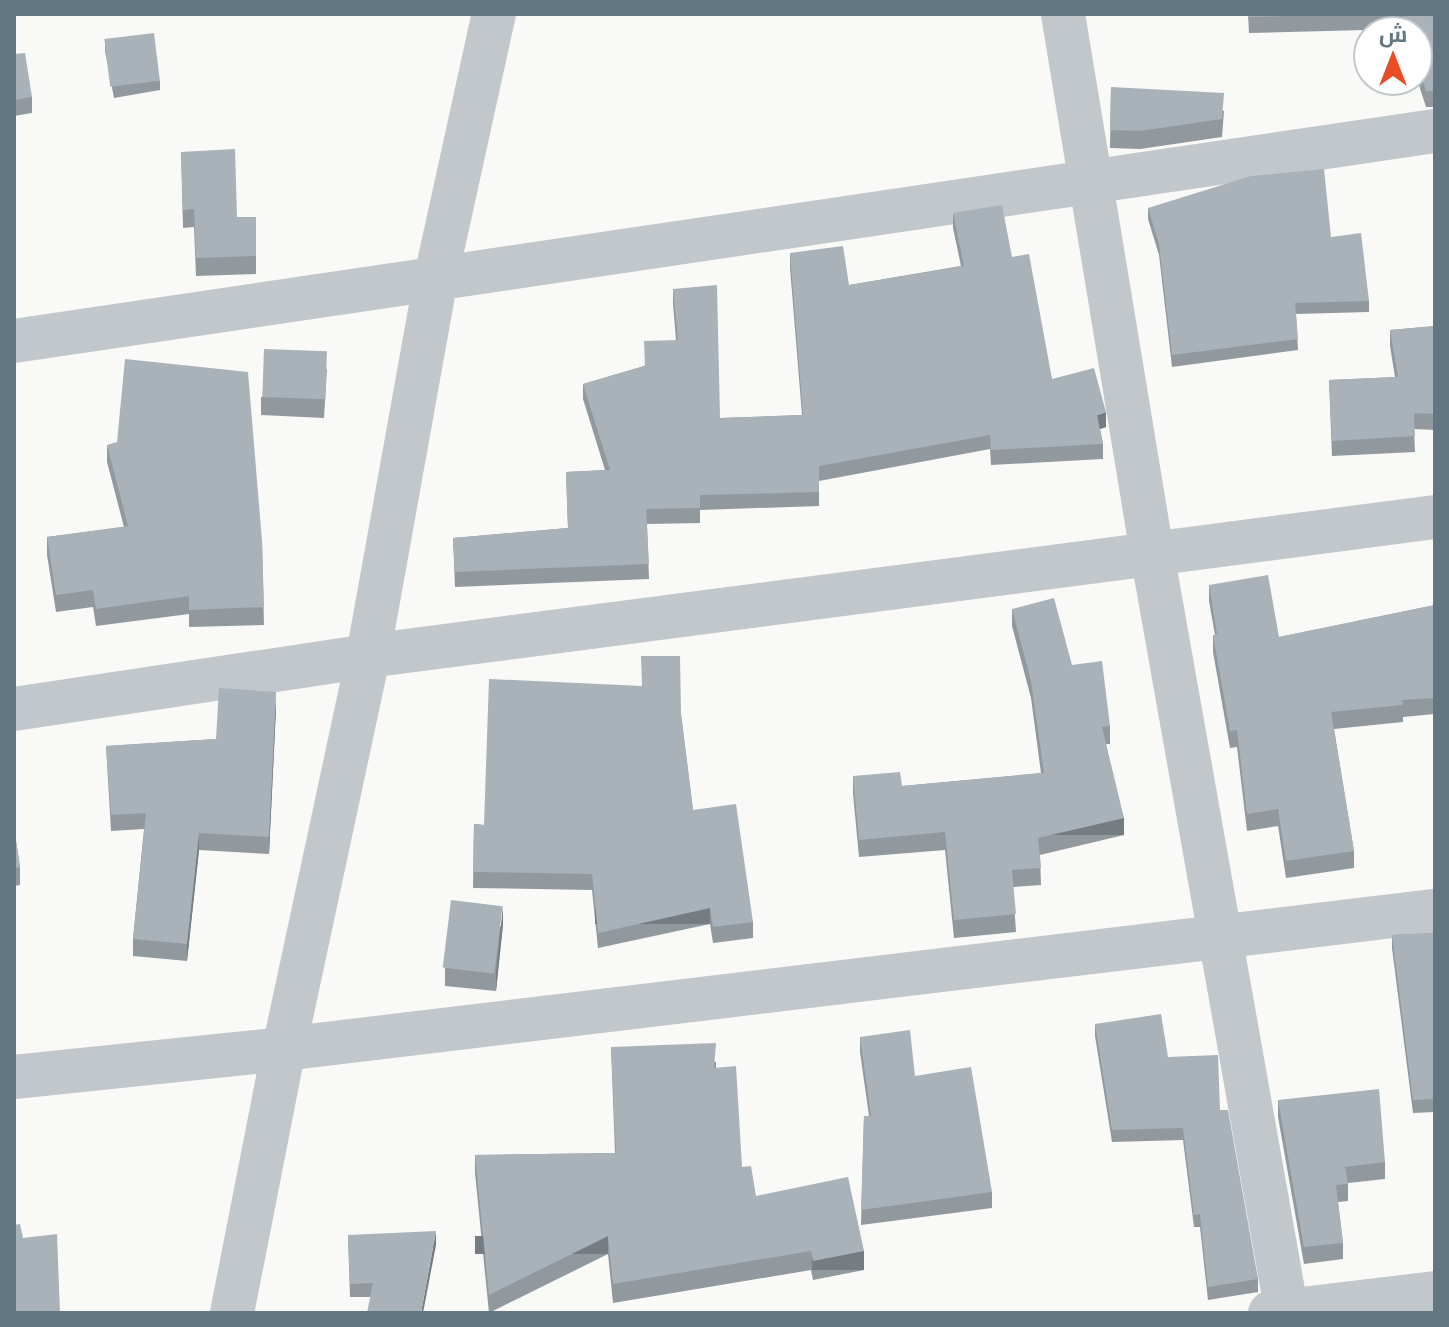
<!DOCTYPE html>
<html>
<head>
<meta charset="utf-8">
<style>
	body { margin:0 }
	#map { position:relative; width:1449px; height:1327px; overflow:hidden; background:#f9f9f7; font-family:"Asap Condensed",Cairo,sans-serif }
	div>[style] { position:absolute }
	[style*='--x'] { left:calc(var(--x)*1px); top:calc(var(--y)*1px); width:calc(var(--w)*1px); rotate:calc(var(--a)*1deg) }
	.street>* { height:44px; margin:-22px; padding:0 22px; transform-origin:22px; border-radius:22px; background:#c2c7cb }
	.wall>* { inset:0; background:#91999f }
	.shaded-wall>* { inset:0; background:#767d82; transform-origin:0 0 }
	.building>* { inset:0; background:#a9b2b9; transform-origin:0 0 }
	span { translate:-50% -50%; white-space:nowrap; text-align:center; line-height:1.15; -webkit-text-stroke:8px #fff; paint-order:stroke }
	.frame { position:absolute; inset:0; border:16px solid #637683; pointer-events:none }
	.north { position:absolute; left:1353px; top:16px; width:80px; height:80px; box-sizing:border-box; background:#fff; border:2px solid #c1c8cd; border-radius:50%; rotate:0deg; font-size:22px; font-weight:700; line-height:32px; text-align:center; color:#637683 }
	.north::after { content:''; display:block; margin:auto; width:28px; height:36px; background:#ea4d26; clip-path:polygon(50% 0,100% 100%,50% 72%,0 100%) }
</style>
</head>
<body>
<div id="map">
	<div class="street">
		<div style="--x:1063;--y:14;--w:546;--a:80.62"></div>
		<div style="--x:1152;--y:553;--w:772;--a:79.93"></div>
		<div style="--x:14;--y:341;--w:1436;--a:-8.41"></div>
		<div style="--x:14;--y:709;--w:358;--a:-8.5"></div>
		<div style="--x:368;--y:656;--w:1076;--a:-7.42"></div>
		<div style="--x:14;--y:1077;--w:271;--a:-5.9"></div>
		<div style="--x:284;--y:1049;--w:1159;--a:-6.84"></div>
		<div style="--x:232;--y:1313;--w:269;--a:-78.9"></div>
		<div style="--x:284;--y:1049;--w:402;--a:-77.9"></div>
		<div style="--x:368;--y:656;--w:385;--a:-79.8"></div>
		<div style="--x:436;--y:277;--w:269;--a:-77.6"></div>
		<div style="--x:1270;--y:1313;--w:166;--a:-6.9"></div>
	</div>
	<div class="wall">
		<div style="clip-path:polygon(1248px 14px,1435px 14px,1435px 107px,1426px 107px,1417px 79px,1417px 32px,1402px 32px,1402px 29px,1249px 33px)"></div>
		<div style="clip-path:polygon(105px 42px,160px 81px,160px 90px,114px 98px,105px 51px)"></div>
		<div style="clip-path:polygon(14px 54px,32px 97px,32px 113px,14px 116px)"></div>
		<div style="clip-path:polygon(1111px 87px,1224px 111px,1222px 137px,1140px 149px,1110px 148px)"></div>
		<div style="clip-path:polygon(181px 152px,237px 217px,256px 217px,256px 274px,196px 276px,194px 227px,183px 228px)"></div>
		<div style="clip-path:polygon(1148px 208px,1369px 301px,1369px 312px,1296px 314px,1298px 350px,1172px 367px,1159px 255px,1148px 219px)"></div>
		<div style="clip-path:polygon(953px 213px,1012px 257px,1052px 379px,1106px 427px,1100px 429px,1103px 444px,1103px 459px,991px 465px,990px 449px,819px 481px,819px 506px,700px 510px,700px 523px,647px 524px,649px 579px,455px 587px,453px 538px,568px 528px,566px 472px,605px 470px,583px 399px,583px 384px,644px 366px,676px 340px,673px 304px,673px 289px,720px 418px,802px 415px,790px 268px,790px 253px,849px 285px,961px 266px,953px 228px)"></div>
		<div style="clip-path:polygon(1435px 326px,1435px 430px,1414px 429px,1415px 452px,1332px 456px,1329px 380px,1395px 377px,1390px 346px,1390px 330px)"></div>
		<div style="clip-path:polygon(327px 369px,324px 418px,261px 415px,261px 397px)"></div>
		<div style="clip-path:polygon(107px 445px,262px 541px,264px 625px,189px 627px,189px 614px,96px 626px,93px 607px,56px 612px,47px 555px,47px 537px,124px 527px,107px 462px)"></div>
		<div style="clip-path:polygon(1209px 585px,1279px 637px,1435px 605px,1435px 714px,1403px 717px,1403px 722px,1334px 729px,1354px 851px,1354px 868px,1286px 878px,1278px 826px,1247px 831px,1237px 747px,1230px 748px,1213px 652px,1213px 635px,1215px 635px,1209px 601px)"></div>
		<div style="clip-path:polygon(1012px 609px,1072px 665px,1110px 726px,1110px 744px,1106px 744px,1124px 835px,1040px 855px,1041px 885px,1013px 887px,1016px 932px,954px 938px,945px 850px,859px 857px,853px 794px,853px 776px,902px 786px,1041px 773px,1031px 698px,1012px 626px)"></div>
		<div style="clip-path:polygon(276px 708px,269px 854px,199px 850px,187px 961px,133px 956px,133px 939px,144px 829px,111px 831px,106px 746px,216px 739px)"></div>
		<div style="clip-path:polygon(681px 714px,693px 810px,753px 922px,753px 938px,713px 943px,710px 924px,598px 948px,592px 890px,473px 888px,474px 824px,484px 825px)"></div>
		<div style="clip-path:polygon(14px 828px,20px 867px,20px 885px,14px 886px)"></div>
		<div style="clip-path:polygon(503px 924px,496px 991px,445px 986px,445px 968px)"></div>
		<div style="clip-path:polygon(1435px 933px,1435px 1112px,1413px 1113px,1392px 948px,1392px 935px)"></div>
		<div style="clip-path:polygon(1095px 1024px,1168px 1057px,1220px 1110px,1258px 1279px,1258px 1292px,1208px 1300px,1200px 1227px,1194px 1227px,1183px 1140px,1112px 1142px,1095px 1036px)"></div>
		<div style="clip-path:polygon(860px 1037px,915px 1076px,992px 1192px,992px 1208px,861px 1225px,864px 1116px,869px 1116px,860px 1052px)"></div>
		<div style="clip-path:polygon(611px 1047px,716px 1062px,716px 1068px,742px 1167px,756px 1196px,864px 1270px,813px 1280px,811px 1270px,613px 1303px,608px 1254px,489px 1313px,475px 1173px,475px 1155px,615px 1153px)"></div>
		<div style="clip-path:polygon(1278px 1100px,1385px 1162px,1385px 1179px,1348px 1183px,1348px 1201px,1338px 1202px,1343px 1243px,1343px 1259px,1304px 1264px,1278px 1117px)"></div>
		<div style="clip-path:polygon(348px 1235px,436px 1245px,370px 1297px,350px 1297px)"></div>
	</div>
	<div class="shaded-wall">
		<div style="clip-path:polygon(1106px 412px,1106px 427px,1097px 430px,1097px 415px)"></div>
		<div style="clip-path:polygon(276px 692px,276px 708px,269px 854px,269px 837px)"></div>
		<div style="left:1124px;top:818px;width:17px;height:88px;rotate:90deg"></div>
		<div style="clip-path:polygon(199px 833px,199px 850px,187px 961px,187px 944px)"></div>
		<div style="clip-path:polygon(503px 906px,503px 924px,496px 991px,496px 973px)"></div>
		<div style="left:710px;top:908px;width:16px;height:115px;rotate:90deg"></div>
		<div style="clip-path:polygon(436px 1231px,436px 1245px,423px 1313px,421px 1313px)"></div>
		<div style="left:608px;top:1236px;width:18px;height:133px;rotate:90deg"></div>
		<div style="left:864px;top:1251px;width:19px;height:52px;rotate:90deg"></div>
	</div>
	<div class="building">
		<div style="clip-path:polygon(1249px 14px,1361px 14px,1249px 17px)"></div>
		<div style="clip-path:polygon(1402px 14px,1435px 14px,1435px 91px,1426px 91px,1417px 63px,1417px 32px,1407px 32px)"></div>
		<div style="left:154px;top:33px;width:48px;height:50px;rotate:83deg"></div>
		<div style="clip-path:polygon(25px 53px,32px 97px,14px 100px,14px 54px)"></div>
		<div style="clip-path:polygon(1111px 87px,1224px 93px,1222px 119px,1140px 131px,1110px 130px)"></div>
		<div style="clip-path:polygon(235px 149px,237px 217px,256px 217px,256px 256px,196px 258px,194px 209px,183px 210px,181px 152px)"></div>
		<div style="clip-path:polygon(1324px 169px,1331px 237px,1361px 233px,1369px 301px,1295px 303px,1298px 339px,1172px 355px,1159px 244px,1148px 208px,1251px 176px)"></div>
		<div style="clip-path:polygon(1002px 205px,1012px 257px,1029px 254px,1052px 379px,1094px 368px,1106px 412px,1097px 415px,1103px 444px,991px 450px,990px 435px,819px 466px,819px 492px,700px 495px,700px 508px,646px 509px,649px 564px,455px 572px,453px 538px,568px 528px,566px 472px,610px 470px,583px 384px,645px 366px,644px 341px,678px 340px,673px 289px,717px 285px,720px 418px,803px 415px,790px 253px,843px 246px,849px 285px,964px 266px,953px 213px)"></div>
		<div style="clip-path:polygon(1435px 326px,1435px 414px,1414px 413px,1415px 436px,1332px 441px,1329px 380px,1398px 377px,1390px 330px)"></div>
		<div style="left:264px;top:349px;width:63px;height:48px;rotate:2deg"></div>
		<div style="clip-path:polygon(125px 359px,248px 372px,262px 541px,264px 607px,189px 610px,189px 596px,96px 609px,93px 590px,56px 595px,47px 537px,128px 526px,107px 445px,117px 442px)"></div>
		<div style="clip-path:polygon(1268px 575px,1279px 637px,1435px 605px,1435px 698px,1402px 700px,1403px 705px,1331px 712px,1354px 851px,1286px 861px,1278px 809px,1247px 814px,1237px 730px,1230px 731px,1213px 635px,1217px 634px,1209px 585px)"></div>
		<div style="clip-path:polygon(1054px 598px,1072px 665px,1102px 661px,1110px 726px,1102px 727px,1124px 818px,1038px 838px,1041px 868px,1012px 870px,1016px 914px,954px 920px,945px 832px,859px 840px,853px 776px,900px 772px,902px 786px,1044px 773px,1031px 681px,1012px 609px)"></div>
		<div style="clip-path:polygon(641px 656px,680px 656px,681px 714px,693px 810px,736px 804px,753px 922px,713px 927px,710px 908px,598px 933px,592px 874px,473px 872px,474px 824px,484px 825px,489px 679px,642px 686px)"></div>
		<div style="clip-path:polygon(219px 688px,276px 692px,269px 837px,199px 833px,187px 944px,133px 939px,146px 813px,111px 815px,106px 746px,216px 739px)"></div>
		<div style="clip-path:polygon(14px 828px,20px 867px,14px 868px)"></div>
		<div style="left:451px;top:900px;width:52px;height:68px;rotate:7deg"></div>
		<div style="clip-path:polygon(1435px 933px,1435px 1099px,1413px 1100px,1392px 935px)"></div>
		<div style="clip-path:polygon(1161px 1014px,1168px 1057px,1218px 1055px,1220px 1110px,1228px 1110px,1258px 1279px,1208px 1287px,1200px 1214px,1194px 1215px,1183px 1128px,1112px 1130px,1095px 1024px)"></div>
		<div style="clip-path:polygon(910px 1030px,915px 1076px,971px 1067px,992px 1192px,861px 1210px,864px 1116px,871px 1116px,860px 1037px)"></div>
		<div style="clip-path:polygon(716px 1043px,714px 1068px,736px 1066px,742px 1167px,751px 1166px,756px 1196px,848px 1177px,864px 1251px,813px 1261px,811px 1251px,613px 1284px,608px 1236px,489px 1295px,475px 1155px,616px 1153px,611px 1047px)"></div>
		<div style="clip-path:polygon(1379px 1089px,1385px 1162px,1345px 1167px,1348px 1184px,1336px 1185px,1343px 1243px,1304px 1247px,1278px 1100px)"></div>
		<div style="clip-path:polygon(20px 1224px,23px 1238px,57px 1234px,60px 1313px,14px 1313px,14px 1225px)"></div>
		<div style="clip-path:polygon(436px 1231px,421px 1313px,367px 1313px,373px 1283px,350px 1284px,348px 1235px)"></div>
	</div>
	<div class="frame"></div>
	<div class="north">ش</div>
</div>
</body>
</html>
